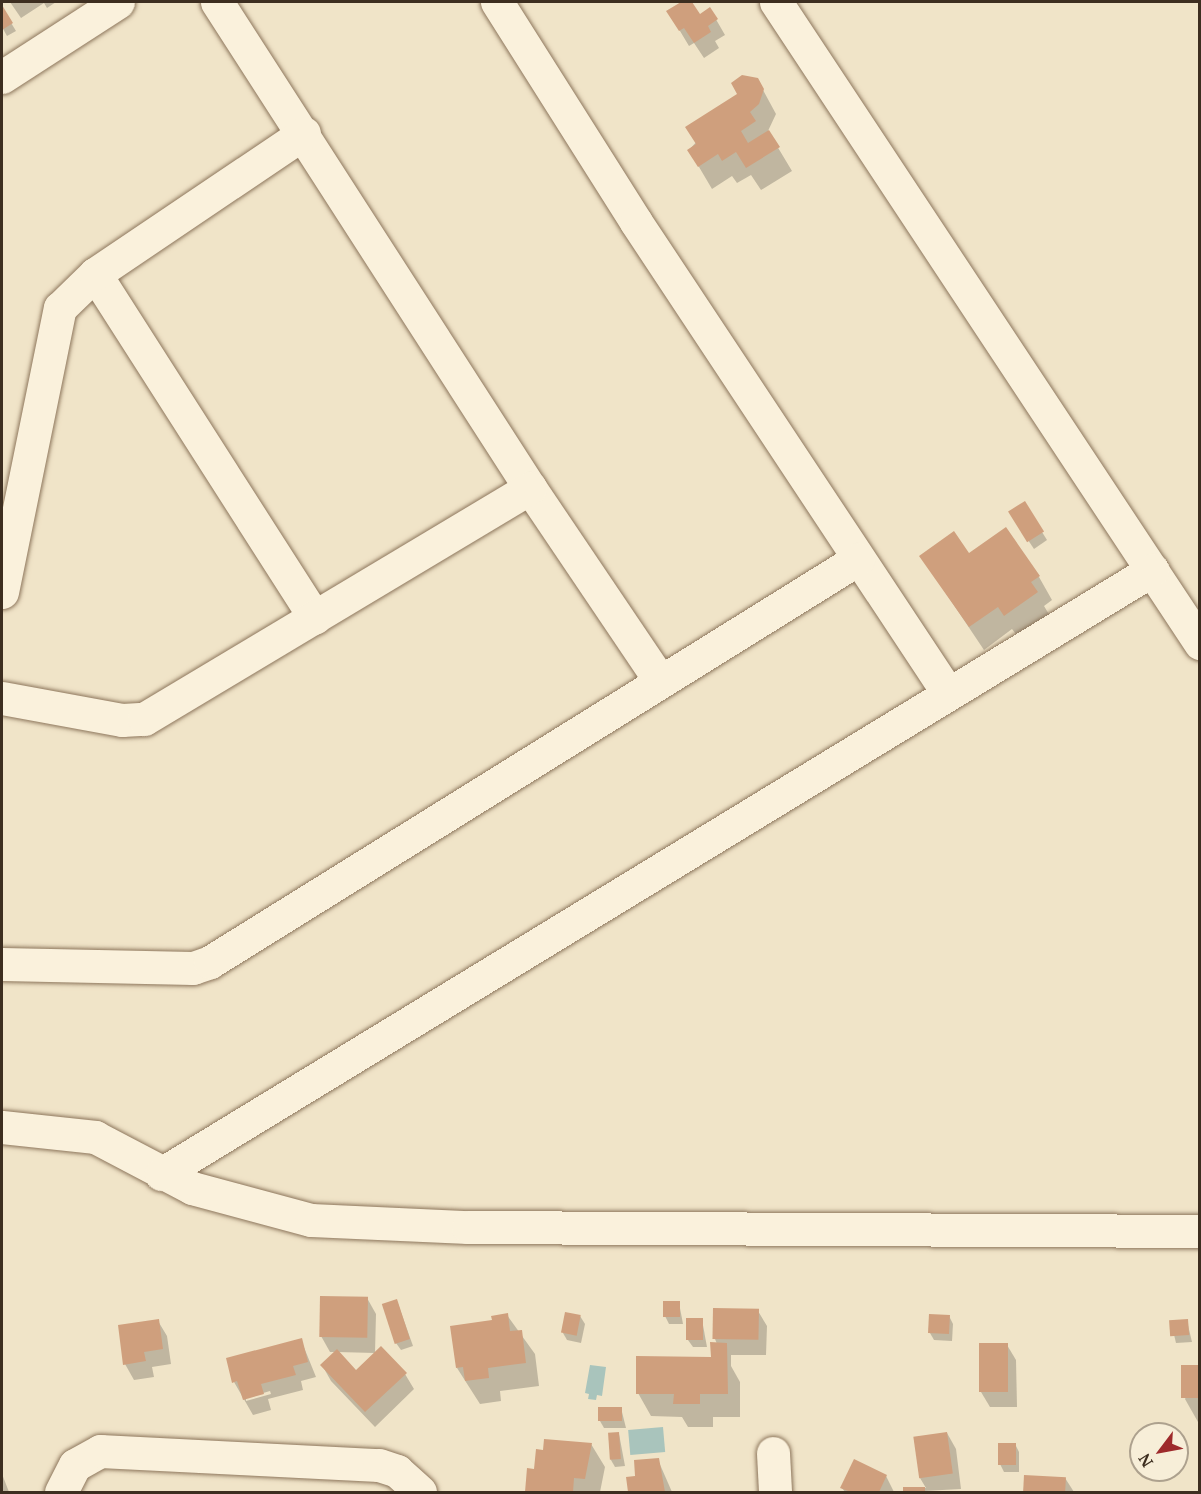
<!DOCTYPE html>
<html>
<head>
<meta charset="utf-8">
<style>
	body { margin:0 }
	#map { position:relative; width:1201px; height:1494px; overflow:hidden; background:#f0e4c8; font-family:"PT Serif",serif }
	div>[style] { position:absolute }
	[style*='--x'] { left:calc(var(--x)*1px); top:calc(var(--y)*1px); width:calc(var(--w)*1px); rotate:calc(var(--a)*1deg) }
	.water>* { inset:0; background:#a9c4bc; transform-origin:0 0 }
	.shadow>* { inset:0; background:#0003 }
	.building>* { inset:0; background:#cf9f7d; transform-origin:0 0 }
	.roads { filter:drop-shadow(0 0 2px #8d765c) drop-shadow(0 0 2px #8d765c) }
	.minor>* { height:33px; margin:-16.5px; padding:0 16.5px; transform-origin:16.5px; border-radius:16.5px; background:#faf1dc }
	span { translate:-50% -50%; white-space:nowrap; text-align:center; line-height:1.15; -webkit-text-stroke:6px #f7eed8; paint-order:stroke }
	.frame { position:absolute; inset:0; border:3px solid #3d2e20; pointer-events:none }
	.north { position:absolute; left:1129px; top:1422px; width:60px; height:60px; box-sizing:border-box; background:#f7eed8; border:2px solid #ada18e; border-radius:50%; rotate:238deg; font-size:16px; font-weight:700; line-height:24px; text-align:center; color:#3d2e20 }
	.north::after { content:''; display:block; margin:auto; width:21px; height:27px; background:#9e2a2b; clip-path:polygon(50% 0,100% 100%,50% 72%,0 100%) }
</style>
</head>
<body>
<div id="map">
	<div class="water">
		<div style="clip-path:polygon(590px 1365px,606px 1367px,602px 1396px,597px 1395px,596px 1400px,588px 1399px,589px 1394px,585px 1393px)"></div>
		<div style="left:663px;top:1427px;width:25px;height:35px;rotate:85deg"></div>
	</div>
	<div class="shadow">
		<div style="clip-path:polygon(10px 2px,56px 2px,47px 8px,44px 3px,21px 18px)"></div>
		<div style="clip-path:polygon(684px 2px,690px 2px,700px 16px,710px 9px,725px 35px,715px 41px,719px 48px,704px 58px,694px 43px,689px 46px,668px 11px)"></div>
		<div style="clip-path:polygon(2px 8px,16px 31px,7px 36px,2px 27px)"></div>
		<div style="clip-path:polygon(763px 90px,776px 114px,768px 131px,792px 171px,761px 190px,751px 175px,737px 183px,732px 176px,712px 189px,689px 150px,739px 95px)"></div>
		<div style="clip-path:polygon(1024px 503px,1047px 540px,1034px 549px,1014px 519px)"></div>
		<div style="clip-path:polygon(969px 555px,1039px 577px,1052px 600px,1044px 606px,1050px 616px,1019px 638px,1012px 629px,984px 650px,921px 556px)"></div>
		<div style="clip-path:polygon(367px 1298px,376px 1314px,375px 1353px,337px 1352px,356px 1372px,405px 1374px,414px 1389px,375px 1427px,331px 1381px,322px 1365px,336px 1352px,330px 1352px,321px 1336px)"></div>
		<div style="clip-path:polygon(397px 1301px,413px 1346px,401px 1350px,396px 1343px)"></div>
		<div style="clip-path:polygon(679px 1303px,683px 1324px,669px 1324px,665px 1316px)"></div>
		<div style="clip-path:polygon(758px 1311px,767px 1326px,766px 1355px,731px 1355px,731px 1366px,740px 1382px,740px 1417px,713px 1417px,713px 1427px,688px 1427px,682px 1417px,651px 1416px,638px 1393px,712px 1359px,717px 1344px,715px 1339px)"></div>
		<div style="clip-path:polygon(507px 1315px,535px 1354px,539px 1386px,500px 1391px,501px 1401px,480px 1404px,457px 1368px,493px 1322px)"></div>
		<div style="clip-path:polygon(580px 1316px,585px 1324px,581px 1343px,567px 1340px,563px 1333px)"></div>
		<div style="clip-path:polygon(949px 1316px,953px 1324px,952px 1341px,934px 1340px,930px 1333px)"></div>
		<div style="clip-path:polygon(702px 1320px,707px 1347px,693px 1347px,688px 1340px)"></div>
		<div style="clip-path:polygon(158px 1321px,167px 1336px,171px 1364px,152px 1367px,154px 1377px,134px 1380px,125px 1364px)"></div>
		<div style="clip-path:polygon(1187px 1321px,1192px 1342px,1176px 1343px,1171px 1322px)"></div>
		<div style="clip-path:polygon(evenodd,301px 1340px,316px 1377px,301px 1381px,303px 1390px,268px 1399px,271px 1410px,253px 1415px,234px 1382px,301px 1340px,270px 1391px,271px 1394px,246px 1401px,246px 1398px,270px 1391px)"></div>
		<div style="clip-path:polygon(1007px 1345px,1016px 1360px,1017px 1407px,990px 1407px,981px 1392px)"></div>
		<div style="clip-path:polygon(1200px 1367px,1200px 1422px,1198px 1422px,1185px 1399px)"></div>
		<div style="clip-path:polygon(621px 1408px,626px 1428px,604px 1428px,600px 1421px)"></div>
		<div style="clip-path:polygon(947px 1433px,956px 1449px,961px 1489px,905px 1492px,904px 1488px,926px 1488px,920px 1478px)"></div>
		<div style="clip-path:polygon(619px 1434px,625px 1466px,615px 1467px,611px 1460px)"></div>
		<div style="clip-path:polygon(591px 1444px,605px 1467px,600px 1492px,527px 1492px,528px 1470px,535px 1471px)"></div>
		<div style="clip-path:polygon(1015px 1444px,1019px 1452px,1019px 1472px,1004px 1472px,1000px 1464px)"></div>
		<div style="clip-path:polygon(658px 1460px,672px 1492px,629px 1492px,628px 1479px,638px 1478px)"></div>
		<div style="clip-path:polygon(2px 1474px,9px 1492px,2px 1492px)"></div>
		<div style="clip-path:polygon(886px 1476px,894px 1492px,845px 1492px,842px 1488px)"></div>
		<div style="clip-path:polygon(1025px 1476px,1065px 1478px,1074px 1492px,1025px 1492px)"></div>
	</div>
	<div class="building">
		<div style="clip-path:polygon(681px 2px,692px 2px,700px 14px,710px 7px,718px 19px,708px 26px,711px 32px,694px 43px,684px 28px,679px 31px,666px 11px)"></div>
		<div style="clip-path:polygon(2px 5px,13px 23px,2px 30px)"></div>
		<div style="clip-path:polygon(742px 75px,758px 78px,764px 89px,759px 104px,750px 112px,756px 121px,741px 131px,748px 143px,769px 130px,780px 147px,746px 168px,736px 152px,722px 161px,718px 154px,698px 167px,687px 150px,696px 144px,685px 127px,737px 94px,731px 83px)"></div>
		<div style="left:1025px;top:501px;width:36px;height:20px;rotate:58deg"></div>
		<div style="clip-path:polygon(1006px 527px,1040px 576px,1031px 582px,1038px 592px,1004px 616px,998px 607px,969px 627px,919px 556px,954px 531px,969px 553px)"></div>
		<div style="left:320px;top:1296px;width:48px;height:41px;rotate:1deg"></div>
		<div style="left:397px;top:1299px;width:42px;height:16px;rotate:72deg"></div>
		<div style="left:663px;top:1301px;width:17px;height:16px"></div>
		<div style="left:713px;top:1308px;width:46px;height:31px;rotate:1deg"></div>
		<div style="left:565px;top:1312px;width:16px;height:21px;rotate:11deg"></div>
		<div style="clip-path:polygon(508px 1313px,510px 1331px,522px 1330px,526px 1363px,488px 1368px,489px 1378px,465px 1381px,463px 1367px,456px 1368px,450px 1326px,492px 1320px,491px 1316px)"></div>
		<div style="left:929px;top:1314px;width:21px;height:19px;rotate:3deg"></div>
		<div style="left:686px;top:1318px;width:17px;height:22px"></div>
		<div style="clip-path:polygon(159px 1319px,163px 1349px,144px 1352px,146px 1361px,123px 1365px,118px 1325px)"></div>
		<div style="left:1188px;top:1319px;width:16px;height:19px;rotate:86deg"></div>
		<div style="clip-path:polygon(302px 1338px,308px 1362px,293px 1366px,296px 1375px,261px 1384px,264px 1394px,243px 1400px,237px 1381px,232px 1383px,226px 1358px)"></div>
		<div style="clip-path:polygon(710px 1342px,727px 1343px,728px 1394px,700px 1394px,700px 1404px,673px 1404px,674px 1394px,636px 1394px,636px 1356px,711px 1357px)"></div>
		<div style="left:979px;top:1343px;width:29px;height:49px"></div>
		<div style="clip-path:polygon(381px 1346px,407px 1373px,365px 1412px,320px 1365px,337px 1349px,356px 1370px)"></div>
		<div style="left:1200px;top:1365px;width:33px;height:19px;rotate:90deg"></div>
		<div style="left:598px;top:1407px;width:24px;height:14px"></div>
		<div style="left:619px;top:1432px;width:27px;height:11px;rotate:86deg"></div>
		<div style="left:947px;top:1432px;width:42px;height:34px;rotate:82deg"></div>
		<div style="clip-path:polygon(544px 1439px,592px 1443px,585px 1479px,574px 1478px,573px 1492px,525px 1492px,527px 1468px,534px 1469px,536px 1449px,543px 1450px)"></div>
		<div style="left:998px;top:1443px;width:18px;height:22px"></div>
		<div style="clip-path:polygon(659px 1458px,665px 1492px,628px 1492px,626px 1477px,635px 1476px,634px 1460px)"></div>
		<div style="clip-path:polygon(854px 1459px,887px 1475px,879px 1492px,851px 1492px,840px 1488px)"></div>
		<div style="left:1024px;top:1475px;width:42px;height:17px;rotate:3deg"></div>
		<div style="left:903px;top:1487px;width:22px;height:5px"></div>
	</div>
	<div class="roads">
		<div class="minor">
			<div style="--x:217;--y:2;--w:578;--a:57.22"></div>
			<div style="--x:530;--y:488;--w:233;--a:56"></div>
			<div style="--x:497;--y:2;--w:260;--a:57.7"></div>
			<div style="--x:636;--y:222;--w:565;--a:56.48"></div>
			<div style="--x:776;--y:2;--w:769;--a:56.52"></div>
			<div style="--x:2;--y:77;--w:138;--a:-32.9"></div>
			<div style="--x:95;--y:274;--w:408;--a:57.4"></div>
			<div style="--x:2;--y:592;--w:290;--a:-78.5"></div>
			<div style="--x:60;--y:308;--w:49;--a:-44.2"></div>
			<div style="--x:95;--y:274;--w:252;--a:-34"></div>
			<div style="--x:2;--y:698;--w:122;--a:10.4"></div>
			<div style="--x:122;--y:720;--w:22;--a:-3"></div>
			<div style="--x:144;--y:719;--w:450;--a:-30.9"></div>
			<div style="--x:2;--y:964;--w:191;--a:1.2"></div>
			<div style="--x:193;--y:968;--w:18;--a:-19"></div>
			<div style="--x:210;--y:962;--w:763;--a:-31.88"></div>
			<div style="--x:2;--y:1127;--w:94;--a:6.1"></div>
			<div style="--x:95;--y:1137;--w:110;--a:27.7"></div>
			<div style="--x:192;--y:1188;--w:123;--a:15.1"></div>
			<div style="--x:311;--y:1220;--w:157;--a:2.6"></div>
			<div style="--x:468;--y:1227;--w:732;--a:0.31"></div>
			<div style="--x:161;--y:1174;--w:1161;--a:-31.36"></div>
			<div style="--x:773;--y:1453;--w:39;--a:87"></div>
			<div style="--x:61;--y:1492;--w:30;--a:-63"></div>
			<div style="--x:75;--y:1465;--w:29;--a:-29"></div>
			<div style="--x:100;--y:1451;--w:279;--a:2.9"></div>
			<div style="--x:379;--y:1465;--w:19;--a:18"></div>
			<div style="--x:397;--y:1471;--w:31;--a:42"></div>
		</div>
	</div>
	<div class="frame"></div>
	<div class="north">N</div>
</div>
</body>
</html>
